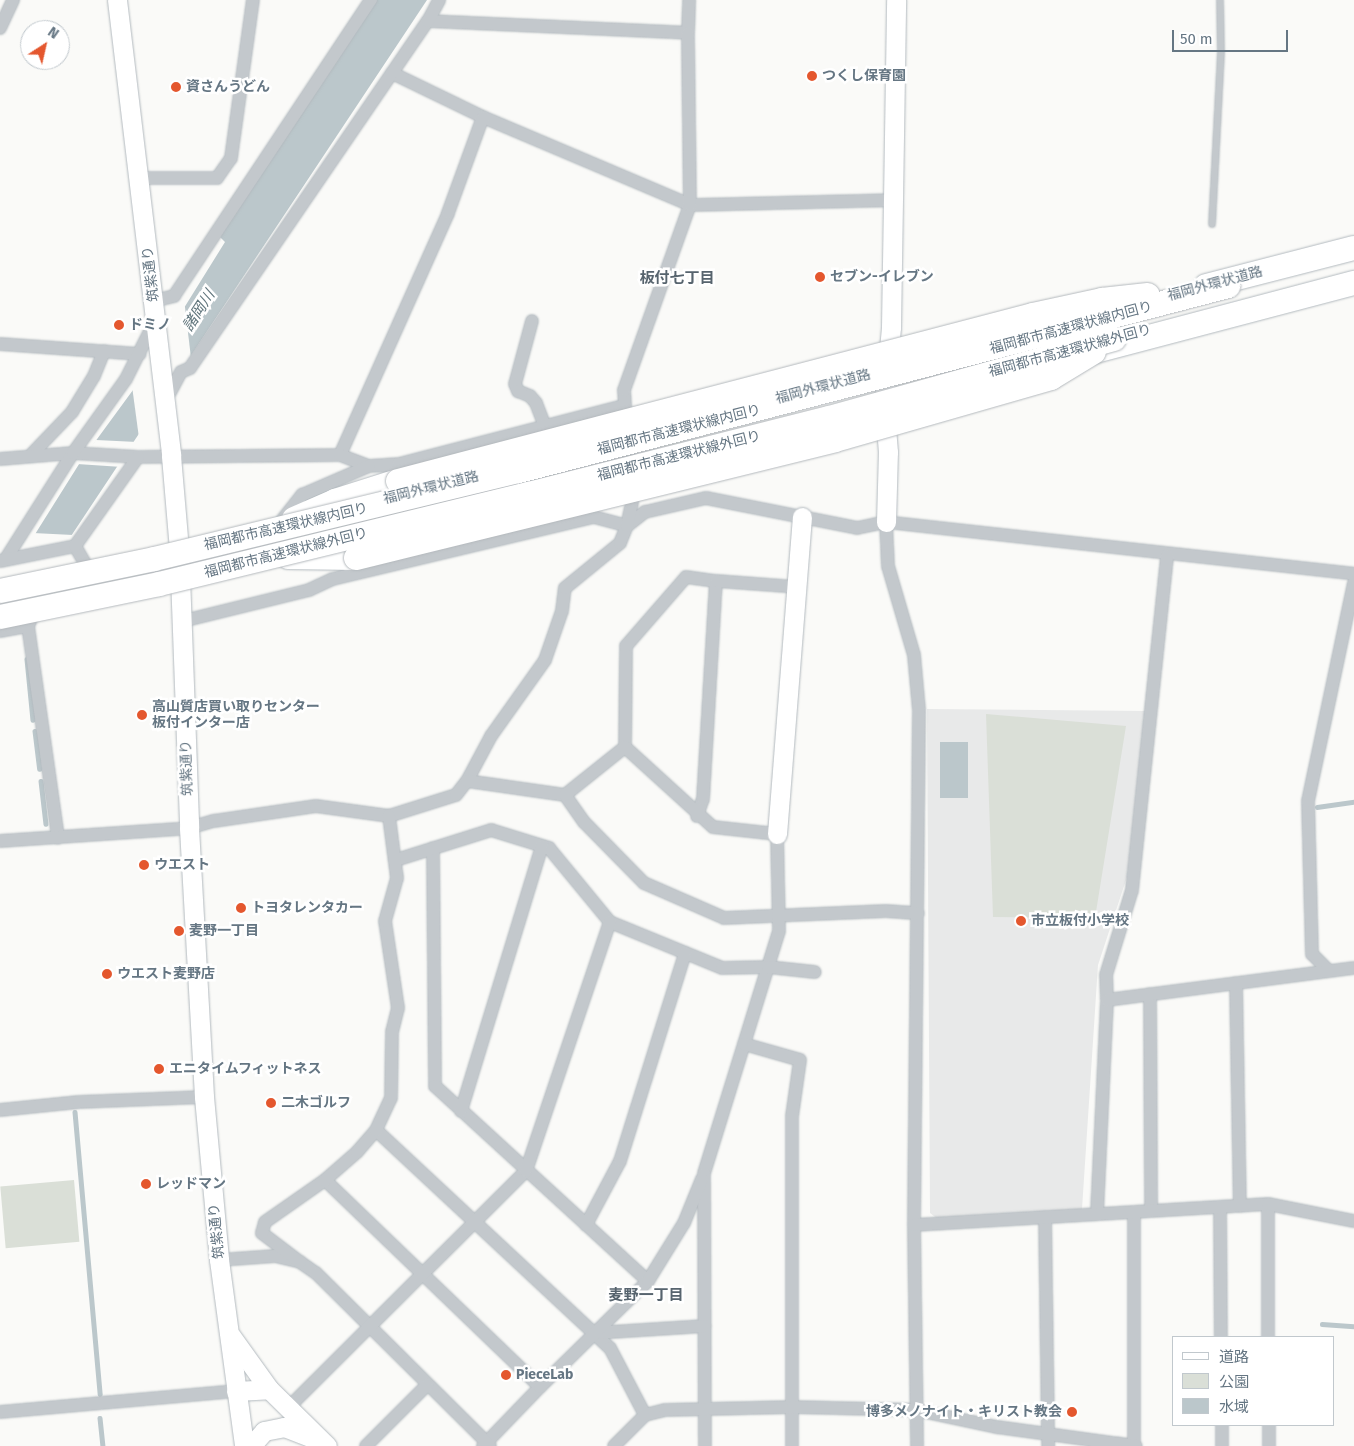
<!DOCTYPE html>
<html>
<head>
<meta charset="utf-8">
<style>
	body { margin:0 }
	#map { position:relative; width:1354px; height:1446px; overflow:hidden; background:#fafaf8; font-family:"Fira Sans","Noto Sans JP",sans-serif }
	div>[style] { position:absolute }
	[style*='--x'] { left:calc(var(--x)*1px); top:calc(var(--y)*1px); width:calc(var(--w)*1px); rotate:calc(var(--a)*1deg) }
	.built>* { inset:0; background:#e8e9e9 }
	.green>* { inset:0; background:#dadfd7; transform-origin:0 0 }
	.water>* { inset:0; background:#bbc7cb; transform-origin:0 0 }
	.pier>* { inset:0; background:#fafaf8 }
	.stream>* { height:4.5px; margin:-2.25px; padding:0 2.25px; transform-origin:2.25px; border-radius:2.25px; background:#bbc7cb }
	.roads { filter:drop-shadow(0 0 1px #b3babf) drop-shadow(0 0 1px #b3babf) }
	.lane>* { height:6px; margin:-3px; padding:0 3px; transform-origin:3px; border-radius:3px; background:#c3c8cc }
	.street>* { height:12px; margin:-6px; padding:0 6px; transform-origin:6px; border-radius:6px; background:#c3c8cc }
	.secondary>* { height:19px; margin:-9.5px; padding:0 9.5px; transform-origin:9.5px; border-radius:9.5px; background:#fff }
	.highway>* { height:24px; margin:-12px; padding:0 12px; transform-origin:12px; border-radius:12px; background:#fff }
	.bridges { filter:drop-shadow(0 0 1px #b4b9bd) drop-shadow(0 0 1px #b4b9bd) }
	.highway-bridge>* { height:24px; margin:-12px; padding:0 12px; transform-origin:12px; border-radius:12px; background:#fff }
	.dots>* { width:14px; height:14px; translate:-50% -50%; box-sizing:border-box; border:2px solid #fff; border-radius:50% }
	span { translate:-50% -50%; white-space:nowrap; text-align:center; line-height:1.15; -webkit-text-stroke:5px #fff; paint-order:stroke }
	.poi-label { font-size:14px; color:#657683; font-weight:700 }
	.left { translate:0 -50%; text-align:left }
	.right { translate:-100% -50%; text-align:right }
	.street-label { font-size:14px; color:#657683 }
	.neighbourhood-label { font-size:15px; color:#57646e; font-weight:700 }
	.water-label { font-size:15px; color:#60757c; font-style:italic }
	.legend { position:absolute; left:1172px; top:1336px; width:162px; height:90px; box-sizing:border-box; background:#fff; border:1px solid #c1c8cd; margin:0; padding:6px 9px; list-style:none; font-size:15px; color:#657683 }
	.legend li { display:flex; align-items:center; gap:10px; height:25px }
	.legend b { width:25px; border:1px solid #c1c8cd }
	.north { position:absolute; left:20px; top:20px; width:50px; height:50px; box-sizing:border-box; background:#fff; border:1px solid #c1c8cd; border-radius:50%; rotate:35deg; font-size:14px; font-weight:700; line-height:20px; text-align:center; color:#657683 }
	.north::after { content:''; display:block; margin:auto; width:18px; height:22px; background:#e4572e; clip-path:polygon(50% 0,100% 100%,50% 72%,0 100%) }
	.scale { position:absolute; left:1172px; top:30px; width:116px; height:22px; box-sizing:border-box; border:2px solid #657683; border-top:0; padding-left:6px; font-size:15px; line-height:18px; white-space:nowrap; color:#657683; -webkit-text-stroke:4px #fff; paint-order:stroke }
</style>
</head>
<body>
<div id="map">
	<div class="built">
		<div style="clip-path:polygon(927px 709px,1145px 711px,1127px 877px,1098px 965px,1082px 1209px,939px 1220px,930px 1213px)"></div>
	</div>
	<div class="green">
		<div style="clip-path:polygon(986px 714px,1126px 726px,1095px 918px,993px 917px)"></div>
		<div style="left:74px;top:1180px;width:62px;height:74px;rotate:85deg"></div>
	</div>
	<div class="water">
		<div style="clip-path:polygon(372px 0,427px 0,0 643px,0 590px,81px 461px,133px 390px,225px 242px,220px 237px)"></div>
		<div style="left:940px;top:742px;width:28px;height:56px"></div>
	</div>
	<div class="pier">
		<div style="clip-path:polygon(184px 299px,191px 358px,139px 438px,132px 386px)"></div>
		<div style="clip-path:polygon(96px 440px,137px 442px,122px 467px,77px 464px)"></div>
		<div style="clip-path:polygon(33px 533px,73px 535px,0 645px,0 585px)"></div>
	</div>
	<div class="stream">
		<div style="--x:27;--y:659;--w:61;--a:84.4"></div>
		<div style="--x:35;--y:731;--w:38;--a:83"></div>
		<div style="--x:41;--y:781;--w:43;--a:83.4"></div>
		<div style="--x:1317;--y:807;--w:37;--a:-8"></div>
		<div style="--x:75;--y:1112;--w:283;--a:84.9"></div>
		<div style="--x:1322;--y:1324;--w:32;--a:4"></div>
		<div style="--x:100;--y:1418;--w:28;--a:84"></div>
	</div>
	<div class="roads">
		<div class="lane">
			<div style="--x:1212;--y:224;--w:171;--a:-87"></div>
			<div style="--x:1221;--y:53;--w:53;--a:-91.1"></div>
		</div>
		<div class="street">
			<div style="--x:428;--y:21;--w:260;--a:2.6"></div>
			<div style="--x:688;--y:33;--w:33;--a:-88"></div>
			<div style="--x:0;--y:28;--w:31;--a:-65"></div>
			<div style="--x:392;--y:73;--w:101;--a:25.8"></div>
			<div style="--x:483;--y:117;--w:225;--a:23"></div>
			<div style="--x:690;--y:205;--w:203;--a:-1.4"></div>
			<div style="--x:140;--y:178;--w:77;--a:0"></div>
			<div style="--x:217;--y:178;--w:24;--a:-55"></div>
			<div style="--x:231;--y:158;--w:160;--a:-82.1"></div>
			<div style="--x:154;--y:301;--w:21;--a:-14"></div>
			<div style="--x:174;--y:296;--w:356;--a:-56.4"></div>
			<div style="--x:532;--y:321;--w:65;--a:105.1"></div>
			<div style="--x:515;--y:384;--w:8;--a:67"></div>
			<div style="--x:518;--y:391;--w:13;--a:23"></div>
			<div style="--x:530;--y:396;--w:9;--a:49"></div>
			<div style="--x:536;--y:403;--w:26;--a:69"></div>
			<div style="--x:0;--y:344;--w:140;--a:4.1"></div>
			<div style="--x:165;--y:402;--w:34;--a:-62"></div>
			<div style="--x:181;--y:372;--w:10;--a:-24"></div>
			<div style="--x:190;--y:368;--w:421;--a:-55.6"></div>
			<div style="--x:428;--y:21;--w:24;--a:-62"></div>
			<div style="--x:340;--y:455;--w:265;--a:-65.9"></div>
			<div style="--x:448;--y:213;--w:102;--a:-70"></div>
			<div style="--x:30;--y:456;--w:61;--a:-46.3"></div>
			<div style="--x:72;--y:412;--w:42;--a:-58.6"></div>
			<div style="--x:94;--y:376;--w:27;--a:-68"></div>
			<div style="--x:0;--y:459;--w:73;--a:-4.7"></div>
			<div style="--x:73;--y:453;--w:65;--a:3.5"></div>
			<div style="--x:138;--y:457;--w:202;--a:-0.6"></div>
			<div style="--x:340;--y:455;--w:31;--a:21"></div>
			<div style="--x:369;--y:466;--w:30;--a:-4"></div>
			<div style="--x:399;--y:464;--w:231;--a:-14.5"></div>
			<div style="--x:283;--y:519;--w:31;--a:-52"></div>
			<div style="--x:302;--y:495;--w:73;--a:-23.4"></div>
			<div style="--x:886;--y:522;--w:44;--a:87.4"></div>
			<div style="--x:888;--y:566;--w:93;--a:73.7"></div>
			<div style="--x:914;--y:655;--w:55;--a:84.8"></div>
			<div style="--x:919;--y:710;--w:515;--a:90.56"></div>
			<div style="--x:914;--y:1225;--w:221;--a:89.2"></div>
			<div style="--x:627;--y:526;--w:23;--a:-38"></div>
			<div style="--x:645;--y:512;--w:63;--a:-12.9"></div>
			<div style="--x:706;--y:498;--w:154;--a:11.2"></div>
			<div style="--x:857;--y:528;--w:30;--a:-12"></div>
			<div style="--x:886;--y:522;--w:471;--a:6.3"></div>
			<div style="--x:75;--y:546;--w:32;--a:60"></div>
			<div style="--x:5;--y:560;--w:127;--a:-57.6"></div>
			<div style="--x:73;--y:453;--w:91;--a:-54.4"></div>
			<div style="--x:126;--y:379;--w:63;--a:-63.4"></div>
			<div style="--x:0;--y:561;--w:76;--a:-11.3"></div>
			<div style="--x:75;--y:546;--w:109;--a:-54.7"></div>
			<div style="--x:32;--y:617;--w:10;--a:114"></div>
			<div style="--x:28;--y:626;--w:214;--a:81.9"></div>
			<div style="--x:183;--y:621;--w:130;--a:-13.8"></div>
			<div style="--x:309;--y:590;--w:26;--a:-25"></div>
			<div style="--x:333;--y:579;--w:268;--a:-13.4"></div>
			<div style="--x:594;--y:517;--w:34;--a:15"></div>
			<div style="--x:0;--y:631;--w:28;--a:-10"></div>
			<div style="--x:625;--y:747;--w:101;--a:-89.4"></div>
			<div style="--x:626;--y:646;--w:91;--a:-49"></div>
			<div style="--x:686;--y:577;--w:30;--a:8"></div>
			<div style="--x:467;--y:781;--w:51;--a:-61.9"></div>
			<div style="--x:491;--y:736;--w:93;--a:-54.6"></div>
			<div style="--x:545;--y:660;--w:52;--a:-70.9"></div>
			<div style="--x:562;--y:611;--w:23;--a:-83"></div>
			<div style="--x:565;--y:588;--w:71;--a:-39.3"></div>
			<div style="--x:620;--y:543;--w:18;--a:-68"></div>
			<div style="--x:627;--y:526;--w:25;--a:-78"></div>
			<div style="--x:632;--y:502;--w:112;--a:-94.1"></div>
			<div style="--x:624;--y:390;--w:196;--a:-70.4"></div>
			<div style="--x:690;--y:205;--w:172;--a:-90.7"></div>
			<div style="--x:565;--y:795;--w:33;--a:55"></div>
			<div style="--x:584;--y:822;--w:86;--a:45.5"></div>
			<div style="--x:644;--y:883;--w:87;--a:23.6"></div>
			<div style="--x:724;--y:918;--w:162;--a:-2.5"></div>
			<div style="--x:886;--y:911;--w:32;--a:4"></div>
			<div style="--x:697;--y:816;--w:18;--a:-71"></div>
			<div style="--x:703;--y:799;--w:218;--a:-86.6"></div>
			<div style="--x:716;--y:581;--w:81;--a:4.2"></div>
			<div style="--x:0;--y:841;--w:189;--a:-3.9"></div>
			<div style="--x:189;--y:828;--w:26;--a:-16"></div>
			<div style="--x:214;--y:821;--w:103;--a:-8.4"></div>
			<div style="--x:316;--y:806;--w:74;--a:7.8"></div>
			<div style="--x:389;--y:816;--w:70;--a:-17.4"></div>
			<div style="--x:456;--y:795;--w:18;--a:-52"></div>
			<div style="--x:467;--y:781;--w:99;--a:8.1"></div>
			<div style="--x:565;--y:795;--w:77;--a:-38.7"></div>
			<div style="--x:625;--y:747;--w:119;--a:42.3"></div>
			<div style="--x:713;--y:827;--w:64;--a:6.2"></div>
			<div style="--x:777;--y:834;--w:97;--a:88.8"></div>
			<div style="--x:779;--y:931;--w:254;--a:107.2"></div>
			<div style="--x:704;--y:1174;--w:272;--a:89.8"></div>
			<div style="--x:433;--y:848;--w:238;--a:89.5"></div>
			<div style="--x:435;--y:1086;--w:289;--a:42.5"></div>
			<div style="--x:396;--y:860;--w:100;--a:-17.5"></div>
			<div style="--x:491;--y:830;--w:61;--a:17.2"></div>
			<div style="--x:549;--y:848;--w:96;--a:50.5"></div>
			<div style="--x:610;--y:922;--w:121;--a:22.3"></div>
			<div style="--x:722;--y:968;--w:46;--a:-1.2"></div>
			<div style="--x:768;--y:967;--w:47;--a:6.1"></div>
			<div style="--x:1329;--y:971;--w:24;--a:-135"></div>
			<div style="--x:1312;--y:954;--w:153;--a:-91.5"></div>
			<div style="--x:1308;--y:801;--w:223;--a:-78.1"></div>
			<div style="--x:1236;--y:983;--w:223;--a:89"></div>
			<div style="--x:1150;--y:994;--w:217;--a:89.7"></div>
			<div style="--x:1107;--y:1000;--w:25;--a:-92"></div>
			<div style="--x:1106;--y:975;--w:89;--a:-73"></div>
			<div style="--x:1132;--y:890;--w:336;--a:-84"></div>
			<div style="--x:744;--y:1044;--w:58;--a:15.9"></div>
			<div style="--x:800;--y:1060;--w:57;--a:98.1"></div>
			<div style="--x:792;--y:1116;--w:330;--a:90"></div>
			<div style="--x:0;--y:1110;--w:79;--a:-5.8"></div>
			<div style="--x:79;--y:1102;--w:125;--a:-2.3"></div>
			<div style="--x:461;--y:1111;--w:277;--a:-73"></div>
			<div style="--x:376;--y:1130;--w:320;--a:43"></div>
			<div style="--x:610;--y:1348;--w:76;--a:62.4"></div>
			<div style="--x:325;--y:1180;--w:298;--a:43.9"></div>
			<div style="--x:540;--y:1387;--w:82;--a:134"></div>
			<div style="--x:1268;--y:1204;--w:133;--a:90"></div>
			<div style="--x:1220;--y:1207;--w:130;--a:89.6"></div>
			<div style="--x:1134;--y:1212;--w:234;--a:90"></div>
			<div style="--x:1097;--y:1213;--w:213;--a:-87.3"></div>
			<div style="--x:1107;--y:1000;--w:249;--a:-7.4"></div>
			<div style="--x:1045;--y:1217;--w:229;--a:89.2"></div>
			<div style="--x:586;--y:1225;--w:72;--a:-62"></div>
			<div style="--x:620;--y:1161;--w:218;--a:-72.6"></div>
			<div style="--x:914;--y:1225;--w:355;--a:-3.4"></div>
			<div style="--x:1268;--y:1204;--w:88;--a:11.2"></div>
			<div style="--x:219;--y:1260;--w:56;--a:-4.1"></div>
			<div style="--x:275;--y:1256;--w:26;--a:13"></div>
			<div style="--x:300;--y:1262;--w:19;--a:35"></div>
			<div style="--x:316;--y:1273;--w:245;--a:44.8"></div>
			<div style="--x:300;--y:1262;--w:48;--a:-142.7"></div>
			<div style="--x:262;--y:1233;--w:11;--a:-75"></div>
			<div style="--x:265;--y:1222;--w:73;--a:-35"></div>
			<div style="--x:325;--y:1180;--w:43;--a:-41.2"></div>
			<div style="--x:357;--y:1152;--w:29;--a:-49"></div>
			<div style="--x:376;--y:1130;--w:35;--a:-65"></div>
			<div style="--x:391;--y:1098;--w:66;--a:-89.1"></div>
			<div style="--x:392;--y:1032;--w:25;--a:-76"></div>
			<div style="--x:398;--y:1008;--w:88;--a:-98.5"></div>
			<div style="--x:385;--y:921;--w:45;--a:-74.4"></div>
			<div style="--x:397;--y:878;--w:63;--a:-97.4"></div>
			<div style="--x:595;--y:1333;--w:110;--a:-3.6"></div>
			<div style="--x:540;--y:1387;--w:151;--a:-44.5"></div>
			<div style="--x:648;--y:1281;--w:68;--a:-58.2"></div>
			<div style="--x:684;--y:1223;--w:48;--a:-67.8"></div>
			<div style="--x:288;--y:1408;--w:336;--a:-44.9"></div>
			<div style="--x:526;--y:1171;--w:263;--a:-71.4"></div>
			<div style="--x:0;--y:1412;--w:237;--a:-5.1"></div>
			<div style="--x:1222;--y:1425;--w:21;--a:90"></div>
			<div style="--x:1269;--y:1425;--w:21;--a:90"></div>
			<div style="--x:366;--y:1446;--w:86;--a:-45"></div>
			<div style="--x:614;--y:1446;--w:44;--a:-45"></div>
			<div style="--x:645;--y:1415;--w:21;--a:-14"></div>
			<div style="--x:665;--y:1410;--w:128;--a:-1.3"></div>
			<div style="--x:793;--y:1407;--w:123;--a:1.4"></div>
			<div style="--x:916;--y:1410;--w:83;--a:11.9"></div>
			<div style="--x:997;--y:1427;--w:140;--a:7.8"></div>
		</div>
		<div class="secondary">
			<div style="--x:117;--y:0;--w:459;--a:83.2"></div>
			<div style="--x:171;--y:456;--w:93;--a:85.1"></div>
			<div style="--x:179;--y:549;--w:279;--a:87.9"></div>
			<div style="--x:189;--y:828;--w:269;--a:86.8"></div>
			<div style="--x:204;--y:1097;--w:164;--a:84.7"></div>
			<div style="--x:219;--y:1260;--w:188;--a:82.3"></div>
			<div style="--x:886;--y:522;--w:70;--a:-88.4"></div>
			<div style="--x:888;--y:452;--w:49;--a:-94.7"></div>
			<div style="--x:884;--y:403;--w:76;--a:-84.7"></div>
			<div style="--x:891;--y:327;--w:327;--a:-89.1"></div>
			<div style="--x:777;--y:834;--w:318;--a:-85.5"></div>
			<div style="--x:231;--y:1336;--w:65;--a:54.4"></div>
			<div style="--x:236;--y:1391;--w:33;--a:-3"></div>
			<div style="--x:269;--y:1389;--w:81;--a:44.5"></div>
			<div style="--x:251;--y:1446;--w:20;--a:-49"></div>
			<div style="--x:264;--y:1431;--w:20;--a:-11"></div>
			<div style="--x:284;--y:1427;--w:33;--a:21"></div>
		</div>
		<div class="highway">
			<div style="--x:1206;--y:286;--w:153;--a:-14.4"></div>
			<div style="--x:1092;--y:352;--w:271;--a:-14.8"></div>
			<div style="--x:294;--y:519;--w:45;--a:-23.7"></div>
			<div style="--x:335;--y:501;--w:66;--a:-17.6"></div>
			<div style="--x:288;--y:557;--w:68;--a:0.8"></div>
		</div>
	</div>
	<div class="bridges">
		<div class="highway-bridge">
			<div style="--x:398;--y:481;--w:656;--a:-14.65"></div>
			<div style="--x:1033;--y:315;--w:71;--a:-12.3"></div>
			<div style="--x:1102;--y:300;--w:46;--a:-6.2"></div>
			<div style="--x:356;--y:558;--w:493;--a:-13.8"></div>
			<div style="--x:835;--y:440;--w:225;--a:-16"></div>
			<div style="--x:1051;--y:378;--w:50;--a:-31.2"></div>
			<div style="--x:0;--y:591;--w:157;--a:-11.7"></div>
			<div style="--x:154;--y:559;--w:375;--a:-13.6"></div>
			<div style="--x:519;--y:471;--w:733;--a:-14.62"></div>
			<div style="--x:0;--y:617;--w:162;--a:-11.7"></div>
			<div style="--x:159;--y:584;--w:381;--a:-13.7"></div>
			<div style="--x:529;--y:494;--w:309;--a:-14.2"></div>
			<div style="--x:829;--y:418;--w:296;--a:-15.5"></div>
		</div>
	</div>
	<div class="dots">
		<div style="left:812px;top:76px;background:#e4572e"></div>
		<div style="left:176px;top:87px;background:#e4572e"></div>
		<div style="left:820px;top:277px;background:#e4572e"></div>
		<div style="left:119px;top:325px;background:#e4572e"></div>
		<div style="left:142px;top:715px;background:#e4572e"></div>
		<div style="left:144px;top:865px;background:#e4572e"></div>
		<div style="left:241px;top:908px;background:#e4572e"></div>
		<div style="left:1021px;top:921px;background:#e4572e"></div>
		<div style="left:179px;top:931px;background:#e4572e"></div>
		<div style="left:107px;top:974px;background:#e4572e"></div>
		<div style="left:159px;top:1069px;background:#e4572e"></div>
		<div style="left:271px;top:1103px;background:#e4572e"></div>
		<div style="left:146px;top:1184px;background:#e4572e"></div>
		<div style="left:506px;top:1375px;background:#e4572e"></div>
		<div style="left:1072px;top:1412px;background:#e4572e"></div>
	</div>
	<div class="poi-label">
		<span class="left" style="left:822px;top:76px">つくし保育園</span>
		<span class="left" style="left:186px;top:87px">資さんうどん</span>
		<span class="left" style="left:830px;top:277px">セブン-イレブン</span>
		<span class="left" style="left:129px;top:325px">ドミノ</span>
		<span class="left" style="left:152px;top:715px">高山質店買い取りセンター<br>板付インター店</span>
		<span class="left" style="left:154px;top:865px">ウエスト</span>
		<span class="left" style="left:251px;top:908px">トヨタレンタカー</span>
		<span class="left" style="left:1031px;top:921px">市立板付小学校</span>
		<span class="left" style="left:189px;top:931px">麦野一丁目</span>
		<span class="left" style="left:117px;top:974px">ウエスト麦野店</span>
		<span class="left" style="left:169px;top:1069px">エニタイムフィットネス</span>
		<span class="left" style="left:281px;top:1103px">二木ゴルフ</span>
		<span class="left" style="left:156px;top:1184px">レッドマン</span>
		<span class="left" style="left:516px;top:1375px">PieceLab</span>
		<span class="right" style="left:1062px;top:1412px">博多メノナイト・キリスト教会</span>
	</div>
	<div class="street-label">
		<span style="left:151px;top:274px;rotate:-97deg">筑紫通り</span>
		<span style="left:1215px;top:284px;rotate:-15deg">福岡外環状道路</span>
		<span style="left:1071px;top:328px;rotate:-15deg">福岡都市高速環状線内回り</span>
		<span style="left:1070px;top:351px;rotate:-15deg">福岡都市高速環状線外回り</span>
		<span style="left:823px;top:387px;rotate:-15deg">福岡外環状道路</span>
		<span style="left:679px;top:430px;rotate:-14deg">福岡都市高速環状線内回り</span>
		<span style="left:679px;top:456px;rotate:-14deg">福岡都市高速環状線外回り</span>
		<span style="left:431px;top:488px;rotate:-14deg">福岡外環状道路</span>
		<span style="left:286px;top:527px;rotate:-13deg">福岡都市高速環状線内回り</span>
		<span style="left:286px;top:553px;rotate:-14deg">福岡都市高速環状線外回り</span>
		<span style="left:187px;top:768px;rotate:-92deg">筑紫通り</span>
		<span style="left:217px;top:1231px;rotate:-96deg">筑紫通り</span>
	</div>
	<div class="neighbourhood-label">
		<span style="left:677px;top:279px">板付七丁目</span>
		<span style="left:646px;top:1296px">麦野一丁目</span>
	</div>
	<div class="water-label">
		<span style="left:199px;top:311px;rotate:-57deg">諸岡川</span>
	</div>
	<ul class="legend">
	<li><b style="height:6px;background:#fff"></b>道路</li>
	<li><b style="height:14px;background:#dadfd7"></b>公園</li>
	<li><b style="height:14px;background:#bbc7cb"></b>水域</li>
	</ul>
	<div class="north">N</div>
	<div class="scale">50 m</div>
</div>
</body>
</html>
